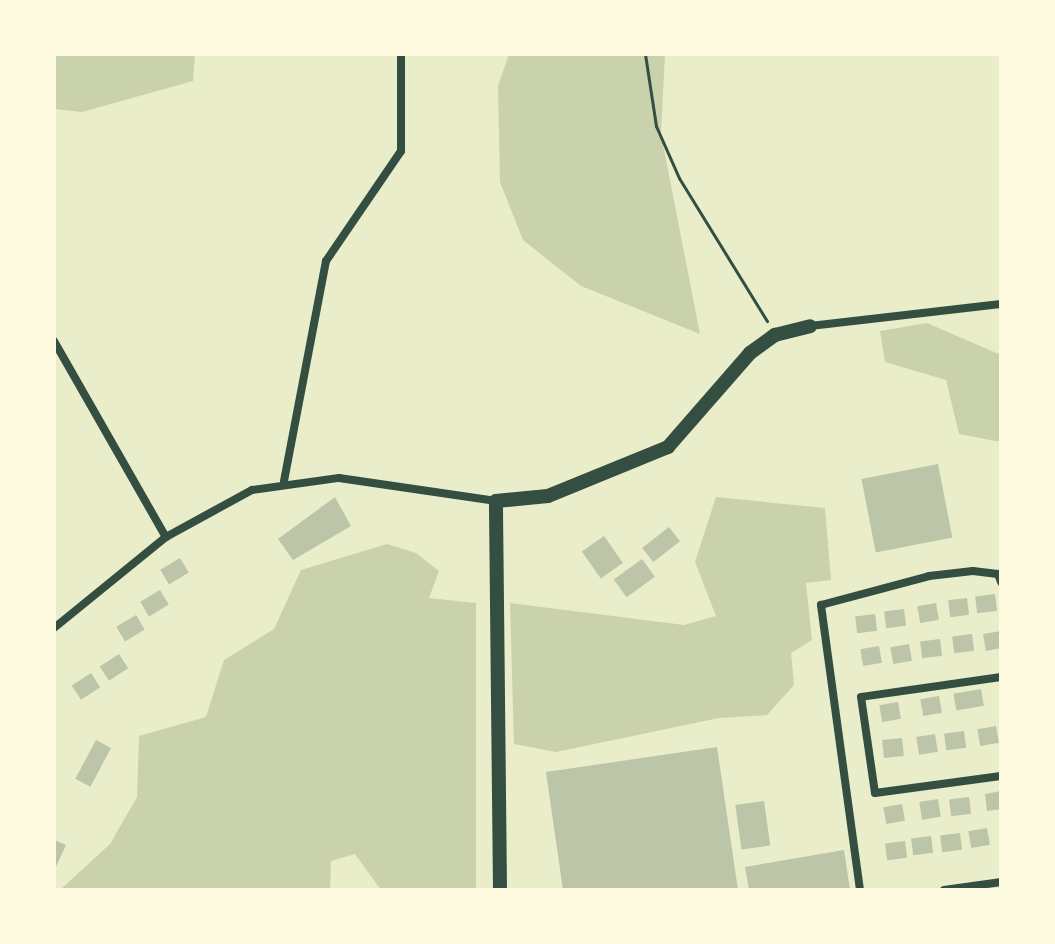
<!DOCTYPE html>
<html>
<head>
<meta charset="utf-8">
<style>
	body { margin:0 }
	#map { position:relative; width:1055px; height:944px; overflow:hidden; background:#e9edc9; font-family:"Roboto Condensed",sans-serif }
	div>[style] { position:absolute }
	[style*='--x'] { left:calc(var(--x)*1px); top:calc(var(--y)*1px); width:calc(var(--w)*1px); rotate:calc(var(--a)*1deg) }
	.green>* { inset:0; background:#cad2ad }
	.building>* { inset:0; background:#bcc5a7; transform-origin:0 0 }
	.path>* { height:3px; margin:-1.5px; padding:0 1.5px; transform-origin:1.5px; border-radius:1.5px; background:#344e41 }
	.minor>* { height:8px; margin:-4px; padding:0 4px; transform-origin:4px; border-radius:4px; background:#344e41 }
	.tertiary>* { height:14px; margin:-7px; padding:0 7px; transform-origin:7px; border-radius:7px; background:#344e41 }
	span { translate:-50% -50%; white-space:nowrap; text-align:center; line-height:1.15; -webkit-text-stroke:6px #fefae0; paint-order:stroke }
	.frame { position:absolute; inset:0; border:56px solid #fefae0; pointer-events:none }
</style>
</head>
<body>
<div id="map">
	<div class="green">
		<div style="clip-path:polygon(54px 54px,195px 54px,193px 81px,82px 112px,54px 109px)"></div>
		<div style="clip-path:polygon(509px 54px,665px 54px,661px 134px,700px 334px,581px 286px,523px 240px,500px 182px,498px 86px)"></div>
		<div style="clip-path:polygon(927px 323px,1001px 355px,1001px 442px,959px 434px,946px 380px,885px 362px,880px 331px)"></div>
		<div style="clip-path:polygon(716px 497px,825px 508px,831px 580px,806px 583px,812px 640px,791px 653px,794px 685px,767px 715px,719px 718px,556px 752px,514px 744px,510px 603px,684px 625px,716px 616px,695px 562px)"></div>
		<div style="clip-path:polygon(387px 544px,416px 553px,439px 571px,429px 598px,476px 603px,476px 890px,381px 890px,355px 854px,331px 861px,330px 890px,60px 890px,110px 844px,137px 797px,139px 736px,206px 717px,224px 660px,274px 629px,301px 570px)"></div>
	</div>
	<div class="building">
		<div style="left:938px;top:464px;width:75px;height:78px;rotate:79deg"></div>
		<div style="clip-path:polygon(335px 497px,351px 526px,293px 560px,278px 539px)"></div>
		<div style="left:669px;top:527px;width:18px;height:34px;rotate:52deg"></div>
		<div style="left:604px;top:536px;width:33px;height:27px;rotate:55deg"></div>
		<div style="left:180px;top:558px;width:17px;height:23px;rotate:59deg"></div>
		<div style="left:642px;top:559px;width:22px;height:35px;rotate:54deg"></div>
		<div style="left:160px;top:590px;width:17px;height:23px;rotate:59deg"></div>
		<div style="left:995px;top:594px;width:17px;height:20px;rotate:83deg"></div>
		<div style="left:967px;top:598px;width:17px;height:19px;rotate:83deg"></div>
		<div style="left:936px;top:603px;width:17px;height:19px;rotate:80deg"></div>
		<div style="left:904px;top:609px;width:17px;height:20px;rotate:83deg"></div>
		<div style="left:875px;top:614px;width:17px;height:20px;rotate:83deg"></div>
		<div style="left:136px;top:615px;width:17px;height:23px;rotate:59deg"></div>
		<div style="clip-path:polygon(1001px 631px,1001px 648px,986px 651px,983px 634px)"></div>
		<div style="left:972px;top:634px;width:17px;height:20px;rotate:83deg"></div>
		<div style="left:940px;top:639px;width:17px;height:20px;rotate:83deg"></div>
		<div style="left:909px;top:644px;width:17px;height:19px;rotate:80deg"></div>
		<div style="left:879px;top:646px;width:17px;height:19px;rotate:80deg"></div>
		<div style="left:119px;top:654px;width:17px;height:23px;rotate:57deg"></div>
		<div style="left:91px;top:673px;width:17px;height:23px;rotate:57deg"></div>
		<div style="left:981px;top:689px;width:17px;height:28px;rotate:80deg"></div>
		<div style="left:939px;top:696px;width:17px;height:19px;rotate:80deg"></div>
		<div style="left:898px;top:702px;width:17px;height:19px;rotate:80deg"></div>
		<div style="left:996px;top:726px;width:17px;height:19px;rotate:80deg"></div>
		<div style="left:964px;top:731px;width:17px;height:20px;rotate:83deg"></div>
		<div style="left:935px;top:734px;width:18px;height:19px;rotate:81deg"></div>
		<div style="left:902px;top:738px;width:18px;height:20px;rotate:84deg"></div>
		<div style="left:96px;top:740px;width:17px;height:44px;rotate:28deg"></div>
		<div style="clip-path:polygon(717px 747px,738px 890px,563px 890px,546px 772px)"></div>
		<div style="clip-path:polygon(1001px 791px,1001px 809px,987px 811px,985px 794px)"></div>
		<div style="left:969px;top:797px;width:17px;height:20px;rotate:83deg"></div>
		<div style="left:938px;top:799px;width:18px;height:19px;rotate:81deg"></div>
		<div style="left:764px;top:801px;width:45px;height:29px;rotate:82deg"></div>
		<div style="left:902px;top:804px;width:17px;height:19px;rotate:80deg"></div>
		<div style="left:987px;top:828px;width:17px;height:19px;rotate:80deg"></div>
		<div style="left:960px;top:833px;width:17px;height:20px;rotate:83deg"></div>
		<div style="left:931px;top:836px;width:17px;height:20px;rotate:83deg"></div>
		<div style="clip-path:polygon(54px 840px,66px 845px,54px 871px)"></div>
		<div style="left:905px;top:841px;width:17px;height:20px;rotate:83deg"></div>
		<div style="clip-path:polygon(844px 850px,850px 890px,749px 890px,745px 867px)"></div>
	</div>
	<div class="path">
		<div style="--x:645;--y:54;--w:73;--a:81.3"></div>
		<div style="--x:656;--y:126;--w:57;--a:66.1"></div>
		<div style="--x:679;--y:178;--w:168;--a:58.4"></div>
	</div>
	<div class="minor">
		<div style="--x:810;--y:326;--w:192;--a:-6.6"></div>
		<div style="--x:54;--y:341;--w:226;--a:60.3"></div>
		<div style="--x:284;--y:481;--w:224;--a:-79.2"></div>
		<div style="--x:326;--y:261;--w:133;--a:-55.7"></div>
		<div style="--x:401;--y:151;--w:97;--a:-90"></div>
		<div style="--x:54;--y:628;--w:144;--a:-39.1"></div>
		<div style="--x:166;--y:537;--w:98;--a:-28.7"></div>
		<div style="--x:252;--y:490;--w:88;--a:-7.9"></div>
		<div style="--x:339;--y:478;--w:159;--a:8.3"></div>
		<div style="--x:1001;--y:677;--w:141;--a:171.9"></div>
		<div style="--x:861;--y:697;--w:97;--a:81.7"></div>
		<div style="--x:875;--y:793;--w:127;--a:-7.7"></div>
		<div style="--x:860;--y:890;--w:288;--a:-97.8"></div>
		<div style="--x:821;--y:605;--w:112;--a:-15"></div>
		<div style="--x:929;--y:576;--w:44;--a:-6.5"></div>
		<div style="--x:973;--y:571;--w:25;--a:7"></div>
		<div style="--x:998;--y:574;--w:9;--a:69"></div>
		<div style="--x:944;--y:890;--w:58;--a:-8"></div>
	</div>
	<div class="tertiary">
		<div style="--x:500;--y:890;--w:389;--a:-90.6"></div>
		<div style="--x:496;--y:501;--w:52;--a:-5.5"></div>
		<div style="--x:548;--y:496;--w:130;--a:-22.2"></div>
		<div style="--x:668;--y:447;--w:125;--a:-48.9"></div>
		<div style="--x:750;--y:353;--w:31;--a:-36"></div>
		<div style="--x:775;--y:335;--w:36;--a:-14"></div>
	</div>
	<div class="frame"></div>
</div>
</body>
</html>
